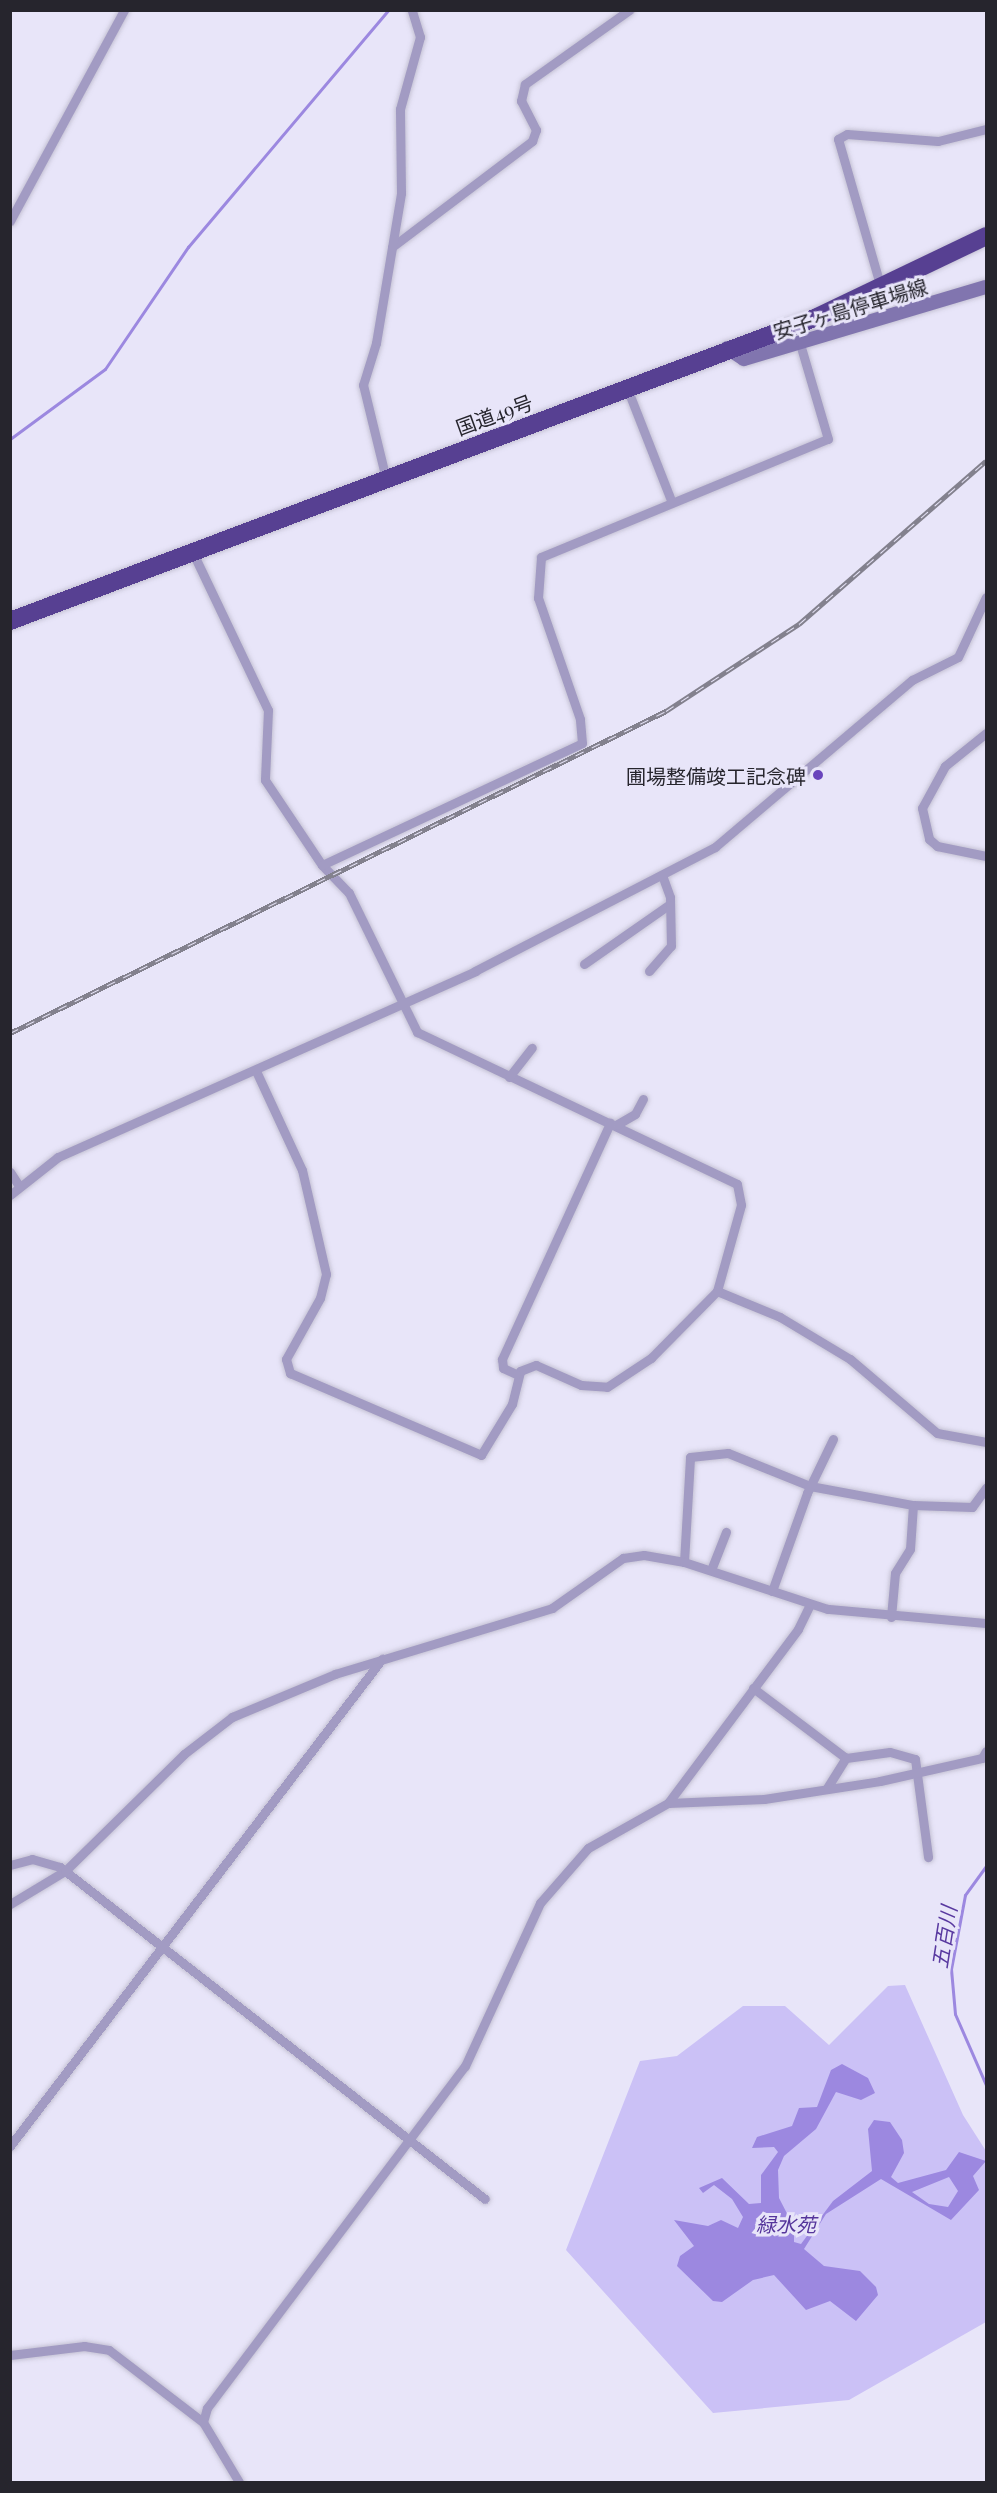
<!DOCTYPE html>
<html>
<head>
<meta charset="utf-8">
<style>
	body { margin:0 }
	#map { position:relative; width:997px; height:2493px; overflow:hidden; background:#e8e5f9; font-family:"Playfair Display","Noto Sans JP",serif }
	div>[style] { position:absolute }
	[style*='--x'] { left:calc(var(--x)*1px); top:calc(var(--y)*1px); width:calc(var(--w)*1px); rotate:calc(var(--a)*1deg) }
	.green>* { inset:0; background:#cbc1f6 }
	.water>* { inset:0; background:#9c88e0 }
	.stream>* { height:3px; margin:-1.5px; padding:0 1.5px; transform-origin:1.5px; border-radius:1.5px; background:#9c88e0 }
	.roads { filter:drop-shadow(0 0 2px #c5c2d4) drop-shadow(0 0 2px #c5c2d4) }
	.street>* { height:9px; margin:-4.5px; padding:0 4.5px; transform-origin:4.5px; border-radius:4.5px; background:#a29bc3 }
	.secondary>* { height:14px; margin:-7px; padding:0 7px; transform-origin:7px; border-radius:7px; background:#8175af }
	.highway>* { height:18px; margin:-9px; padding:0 9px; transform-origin:9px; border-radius:9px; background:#574092 }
	.rail>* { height:5px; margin-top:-2.5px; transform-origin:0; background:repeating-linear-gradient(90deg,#e8e5f9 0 9px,#83818e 0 18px); box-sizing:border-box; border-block:2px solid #83818e }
	.dots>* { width:16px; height:16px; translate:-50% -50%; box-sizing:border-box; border:3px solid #e8e5f9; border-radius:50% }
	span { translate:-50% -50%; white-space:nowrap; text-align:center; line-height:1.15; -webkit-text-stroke:6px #e8e5f9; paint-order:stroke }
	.street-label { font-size:20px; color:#26252d }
	.poi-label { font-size:20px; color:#26252d }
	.right { translate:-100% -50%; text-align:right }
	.park-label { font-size:20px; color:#55359b; font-style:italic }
	.water-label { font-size:21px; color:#5939a0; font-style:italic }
	.frame { position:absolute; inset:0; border:12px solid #26252d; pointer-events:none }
</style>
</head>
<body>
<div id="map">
	<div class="green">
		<div style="clip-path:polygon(905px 1985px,963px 2115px,986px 2151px,986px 2322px,849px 2400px,713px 2413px,566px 2250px,640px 2061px,677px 2056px,743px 2006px,785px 2006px,829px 2045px,888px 1986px)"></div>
	</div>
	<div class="water">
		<div style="clip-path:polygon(evenodd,842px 2064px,868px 2078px,875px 2093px,861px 2100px,836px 2092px,816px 2129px,784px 2156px,778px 2170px,779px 2198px,794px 2227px,794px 2242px,801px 2244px,833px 2201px,872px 2171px,868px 2129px,874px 2120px,890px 2122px,902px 2140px,904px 2153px,891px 2177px,898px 2183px,946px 2170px,959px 2152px,986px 2161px,973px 2176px,979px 2190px,951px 2220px,881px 2179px,826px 2214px,804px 2249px,824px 2266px,860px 2271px,876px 2287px,878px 2295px,856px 2321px,830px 2301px,806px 2310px,774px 2275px,753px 2280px,722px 2302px,713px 2301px,677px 2266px,680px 2256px,694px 2246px,674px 2220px,708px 2226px,721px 2220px,738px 2228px,743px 2217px,732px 2199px,714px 2185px,703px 2193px,699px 2188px,722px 2178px,749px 2204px,761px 2203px,761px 2175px,778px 2152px,774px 2147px,752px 2148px,757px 2137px,792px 2126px,799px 2108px,817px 2107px,831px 2070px,842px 2064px,949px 2177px,958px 2191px,948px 2207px,929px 2204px,912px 2192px,949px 2177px)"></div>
	</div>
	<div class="stream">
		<div style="--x:10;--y:439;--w:118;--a:-36.4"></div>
		<div style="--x:105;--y:369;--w:148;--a:-55.8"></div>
		<div style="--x:188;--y:247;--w:310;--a:-49.8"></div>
		<div style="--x:986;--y:1866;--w:36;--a:126"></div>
		<div style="--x:965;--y:1895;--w:75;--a:100.7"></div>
		<div style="--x:951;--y:1969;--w:45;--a:84.9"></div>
		<div style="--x:955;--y:2014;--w:77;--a:66.4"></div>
	</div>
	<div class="roads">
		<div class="street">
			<div style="--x:10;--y:221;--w:240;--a:-61.6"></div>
			<div style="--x:392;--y:247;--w:176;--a:-37.1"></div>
			<div style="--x:532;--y:141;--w:12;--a:-70"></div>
			<div style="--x:536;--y:130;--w:33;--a:-117"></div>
			<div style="--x:521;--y:101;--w:17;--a:-77"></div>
			<div style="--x:525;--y:84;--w:128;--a:-35.4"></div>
			<div style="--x:881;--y:288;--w:155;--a:-106.1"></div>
			<div style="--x:838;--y:139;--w:10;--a:-29"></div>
			<div style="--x:847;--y:134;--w:91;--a:4.4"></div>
			<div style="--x:938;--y:141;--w:49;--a:-14"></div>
			<div style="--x:627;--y:388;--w:120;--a:68.6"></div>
			<div style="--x:386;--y:479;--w:97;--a:-103.7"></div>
			<div style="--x:363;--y:385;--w:44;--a:-72.8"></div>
			<div style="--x:376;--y:343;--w:152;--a:-80.5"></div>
			<div style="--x:401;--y:193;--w:84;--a:-90.7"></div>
			<div style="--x:400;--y:109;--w:75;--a:-74.5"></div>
			<div style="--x:420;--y:37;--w:28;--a:-107"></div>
			<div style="--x:193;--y:553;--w:174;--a:64.5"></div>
			<div style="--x:268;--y:710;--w:70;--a:92.5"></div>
			<div style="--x:265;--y:780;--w:102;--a:56.2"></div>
			<div style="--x:322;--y:865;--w:39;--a:46"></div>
			<div style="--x:349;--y:893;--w:155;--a:63.9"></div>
			<div style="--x:417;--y:1032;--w:354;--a:25.4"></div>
			<div style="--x:737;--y:1184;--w:21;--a:79"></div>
			<div style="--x:741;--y:1205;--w:89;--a:105.6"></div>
			<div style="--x:717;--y:1291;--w:68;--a:22.4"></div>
			<div style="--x:780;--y:1317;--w:82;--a:31"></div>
			<div style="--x:850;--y:1359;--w:114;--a:40.4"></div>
			<div style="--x:937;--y:1433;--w:50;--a:10.4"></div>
			<div style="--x:986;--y:733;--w:53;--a:141.2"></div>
			<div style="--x:945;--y:766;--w:48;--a:118.7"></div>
			<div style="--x:922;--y:808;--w:32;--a:77"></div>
			<div style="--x:929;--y:839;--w:11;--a:41"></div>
			<div style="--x:937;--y:846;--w:50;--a:11.5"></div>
			<div style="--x:322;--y:865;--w:287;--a:-25.1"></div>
			<div style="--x:582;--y:743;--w:24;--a:-95"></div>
			<div style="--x:580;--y:719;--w:128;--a:-109.1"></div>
			<div style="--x:538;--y:598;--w:41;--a:-85.8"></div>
			<div style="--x:541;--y:557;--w:310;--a:-22.4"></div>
			<div style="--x:828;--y:439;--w:99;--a:-106.4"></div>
			<div style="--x:584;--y:964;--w:105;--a:-34.9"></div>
			<div style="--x:649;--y:971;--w:33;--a:-49"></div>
			<div style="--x:671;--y:946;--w:49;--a:-91.2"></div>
			<div style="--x:670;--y:897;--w:23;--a:-110"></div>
			<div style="--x:256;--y:1071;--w:109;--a:65.1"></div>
			<div style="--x:302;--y:1170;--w:107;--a:77"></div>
			<div style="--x:326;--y:1274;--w:25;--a:104"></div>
			<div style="--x:320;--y:1298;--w:70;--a:119.1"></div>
			<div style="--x:286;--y:1359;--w:15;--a:74"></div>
			<div style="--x:290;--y:1373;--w:208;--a:23.2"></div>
			<div style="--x:481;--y:1455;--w:60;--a:-58.7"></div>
			<div style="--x:512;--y:1404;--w:34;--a:-76"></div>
			<div style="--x:520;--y:1371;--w:17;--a:-21"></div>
			<div style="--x:536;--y:1365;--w:49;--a:24"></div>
			<div style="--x:581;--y:1385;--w:26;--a:4"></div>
			<div style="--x:607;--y:1387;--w:53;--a:-33.4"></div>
			<div style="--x:651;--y:1358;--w:94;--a:-45.4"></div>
			<div style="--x:509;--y:1077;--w:37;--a:-52"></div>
			<div style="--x:616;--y:1125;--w:22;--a:-30"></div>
			<div style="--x:635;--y:1114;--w:17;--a:-62"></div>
			<div style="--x:10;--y:1172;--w:17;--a:57"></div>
			<div style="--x:10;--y:1195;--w:61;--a:-38.4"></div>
			<div style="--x:58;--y:1157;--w:457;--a:-24"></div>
			<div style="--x:475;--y:971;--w:270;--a:-27.3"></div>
			<div style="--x:715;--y:847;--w:258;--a:-40.3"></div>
			<div style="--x:912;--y:680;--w:51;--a:-26.6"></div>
			<div style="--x:958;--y:657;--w:66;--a:-65"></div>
			<div style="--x:516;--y:1374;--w:14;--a:-155"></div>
			<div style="--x:503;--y:1368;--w:9;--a:-96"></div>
			<div style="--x:502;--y:1359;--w:260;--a:-65.4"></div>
			<div style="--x:684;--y:1562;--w:105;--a:-86.7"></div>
			<div style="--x:690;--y:1457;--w:38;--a:-6"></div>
			<div style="--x:728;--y:1453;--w:88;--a:21.9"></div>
			<div style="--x:810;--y:1486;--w:105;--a:10.5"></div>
			<div style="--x:711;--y:1570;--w:41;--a:-68.5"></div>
			<div style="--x:772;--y:1591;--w:104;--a:-70.3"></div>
			<div style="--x:807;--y:1493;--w:60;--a:-64.3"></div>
			<div style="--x:891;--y:1617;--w:44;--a:-84.8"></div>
			<div style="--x:895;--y:1573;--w:28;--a:-58"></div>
			<div style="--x:910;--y:1549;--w:44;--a:-86.1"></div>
			<div style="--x:913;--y:1505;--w:59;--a:1.9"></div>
			<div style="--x:972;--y:1507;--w:24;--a:-54"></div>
			<div style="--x:753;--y:1688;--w:116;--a:37"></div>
			<div style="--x:846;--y:1758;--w:44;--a:-7.8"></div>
			<div style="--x:890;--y:1752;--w:26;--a:16"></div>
			<div style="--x:915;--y:1759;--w:99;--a:82.4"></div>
			<div style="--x:827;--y:1788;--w:36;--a:-58"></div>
			<div style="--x:668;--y:1803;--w:217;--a:-53.2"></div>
			<div style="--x:798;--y:1629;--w:25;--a:-64"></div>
			<div style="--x:10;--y:1865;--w:23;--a:-15"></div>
			<div style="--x:32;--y:1859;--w:29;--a:16"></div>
			<div style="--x:60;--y:1867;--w:539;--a:38"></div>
			<div style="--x:10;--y:1904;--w:64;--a:-31"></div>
			<div style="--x:65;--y:1871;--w:167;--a:-44.5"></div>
			<div style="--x:184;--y:1754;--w:61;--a:-37.6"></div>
			<div style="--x:232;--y:1717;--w:112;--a:-22.7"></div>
			<div style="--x:335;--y:1674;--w:227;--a:-16.9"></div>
			<div style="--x:552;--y:1608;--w:87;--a:-35.2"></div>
			<div style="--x:623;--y:1558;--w:21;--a:-8"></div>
			<div style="--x:644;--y:1555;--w:41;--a:9.9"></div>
			<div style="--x:684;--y:1562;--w:151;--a:18.1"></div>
			<div style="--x:828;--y:1609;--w:159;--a:5.1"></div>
			<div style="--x:10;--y:2146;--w:613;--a:-52.63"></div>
			<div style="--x:10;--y:2355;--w:75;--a:-6.9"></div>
			<div style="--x:84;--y:2346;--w:25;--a:9"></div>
			<div style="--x:109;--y:2350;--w:118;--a:37.5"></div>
			<div style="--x:239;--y:2482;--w:70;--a:-121"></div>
			<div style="--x:203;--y:2422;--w:15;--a:-74"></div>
			<div style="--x:207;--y:2408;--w:428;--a:-53"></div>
			<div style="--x:465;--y:2066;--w:179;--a:-65.3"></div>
			<div style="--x:540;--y:1903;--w:73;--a:-48.9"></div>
			<div style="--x:588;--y:1848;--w:92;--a:-29.4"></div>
			<div style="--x:668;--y:1803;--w:96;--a:-2.4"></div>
			<div style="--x:764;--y:1799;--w:117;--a:-8.8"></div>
			<div style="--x:880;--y:1781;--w:105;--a:-12.7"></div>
			<div style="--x:982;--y:1758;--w:8;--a:-60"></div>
		</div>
		<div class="secondary">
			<div style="--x:727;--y:348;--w:20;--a:33"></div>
			<div style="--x:744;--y:359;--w:252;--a:-16.6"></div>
		</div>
		<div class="highway">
			<div style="--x:10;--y:621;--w:860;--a:-20.63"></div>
			<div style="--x:815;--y:318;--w:190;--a:-25.6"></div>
		</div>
	</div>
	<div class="rail">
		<div style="--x:10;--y:1033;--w:731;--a:-26.14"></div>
		<div style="--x:666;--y:711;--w:159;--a:-33.2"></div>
		<div style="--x:799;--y:624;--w:248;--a:-41.1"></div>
	</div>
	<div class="dots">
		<div style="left:818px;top:775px;background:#6944bc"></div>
	</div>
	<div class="street-label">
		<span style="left:850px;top:308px;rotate:-17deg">安子ヶ島停車場線</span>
		<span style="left:494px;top:414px;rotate:-20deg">国道49号</span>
	</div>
	<div class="poi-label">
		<span class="right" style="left:806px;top:775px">圃場整備竣工記念碑</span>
	</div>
	<div class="park-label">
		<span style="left:786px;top:2223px">緑水苑</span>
	</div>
	<div class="water-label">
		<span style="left:943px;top:1937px;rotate:-81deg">五百川</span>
	</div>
	<div class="frame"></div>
</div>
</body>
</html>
